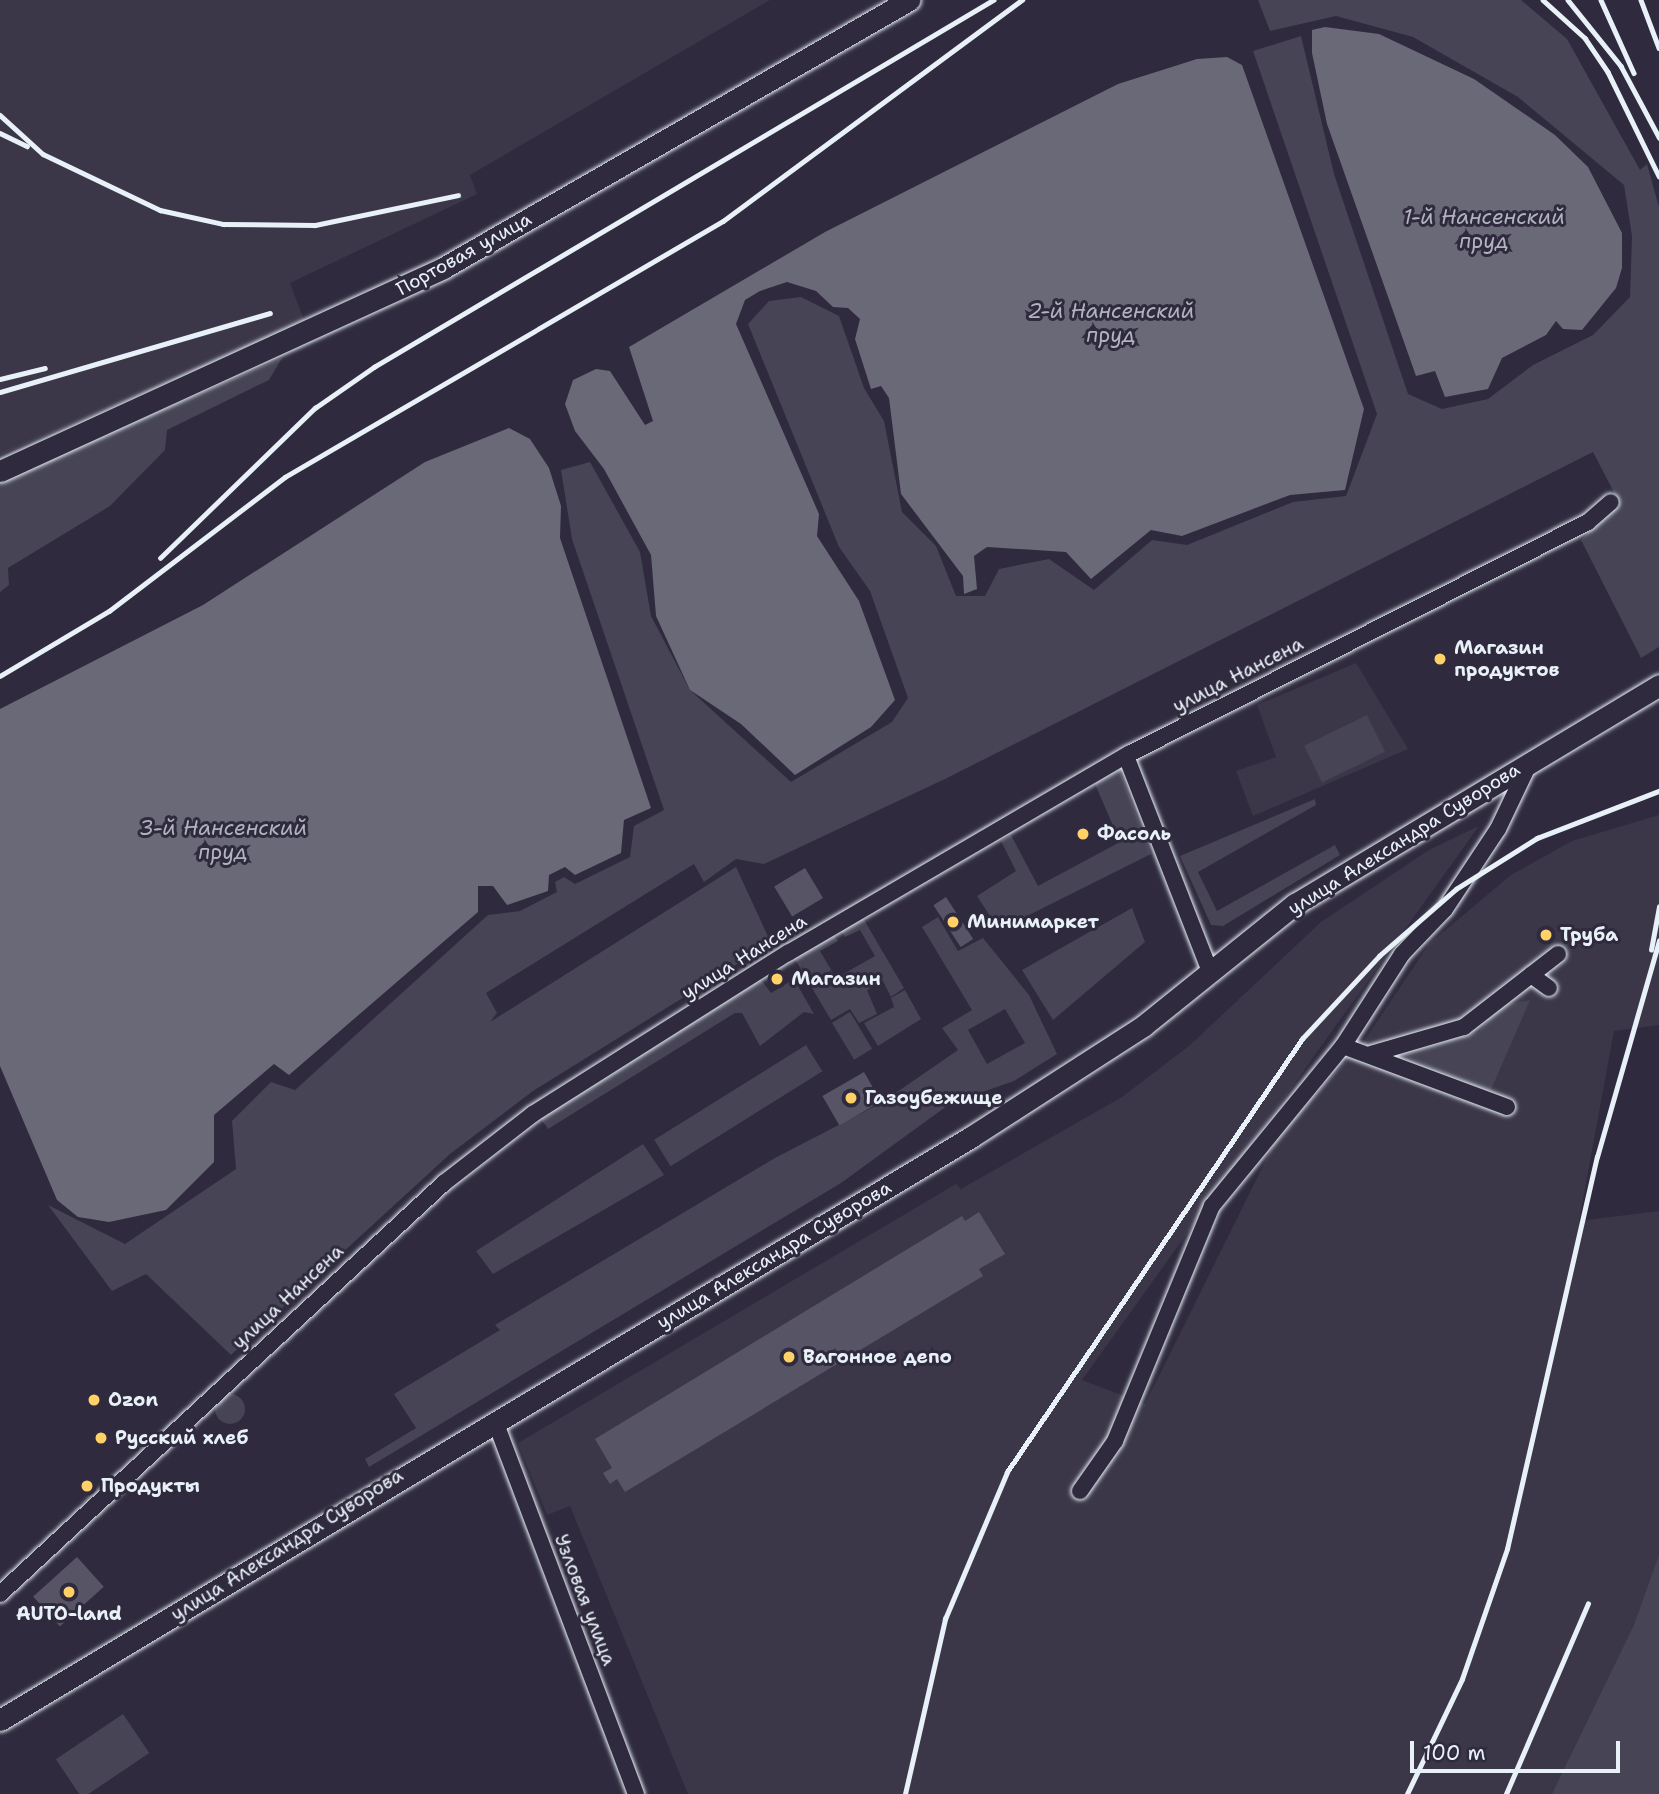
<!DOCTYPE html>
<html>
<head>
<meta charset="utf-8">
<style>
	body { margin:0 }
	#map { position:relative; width:1659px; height:1794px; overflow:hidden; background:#2f2a3d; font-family:"Shantell Sans",sans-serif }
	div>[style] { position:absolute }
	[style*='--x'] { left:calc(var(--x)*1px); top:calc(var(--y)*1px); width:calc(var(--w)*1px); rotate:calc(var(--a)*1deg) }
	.built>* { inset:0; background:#3b3749 }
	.green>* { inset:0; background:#464455; transform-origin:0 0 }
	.round { border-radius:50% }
	.water>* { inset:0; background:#696978 }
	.building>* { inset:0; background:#575565; transform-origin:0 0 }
	.roads { filter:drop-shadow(0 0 2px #e8f1f8) drop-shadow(0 0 2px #e8f1f8) }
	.minor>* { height:16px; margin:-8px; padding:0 8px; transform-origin:8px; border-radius:8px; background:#2f2a3d }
	.major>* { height:21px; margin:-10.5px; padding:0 10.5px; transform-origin:10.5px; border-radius:10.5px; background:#2f2a3d }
	.rail>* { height:4.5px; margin:-2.25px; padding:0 2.25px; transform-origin:2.25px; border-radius:2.25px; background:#e8f1f8 }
	.dots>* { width:19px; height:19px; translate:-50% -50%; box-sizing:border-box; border:4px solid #2f2a3d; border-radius:50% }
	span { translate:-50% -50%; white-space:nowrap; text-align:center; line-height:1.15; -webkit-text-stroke:6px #2f2a3d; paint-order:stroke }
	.street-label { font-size:19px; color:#e8f1f8 }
	.poi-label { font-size:19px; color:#e8f1f8; font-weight:700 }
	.left { translate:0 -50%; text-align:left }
	.water-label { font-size:21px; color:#afb4be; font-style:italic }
	.scale { position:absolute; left:1410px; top:1741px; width:210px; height:32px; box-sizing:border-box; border:4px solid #e8f1f8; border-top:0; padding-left:9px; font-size:21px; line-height:24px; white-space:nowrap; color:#e8f1f8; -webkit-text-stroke:5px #2f2a3d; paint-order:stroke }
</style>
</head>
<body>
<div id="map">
	<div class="built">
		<div style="clip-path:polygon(0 0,770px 0,470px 175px,477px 194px,290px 283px,305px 323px,0 455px)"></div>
		<div style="clip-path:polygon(1356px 663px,1408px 749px,1253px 816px,1236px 771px,1276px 757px,1257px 705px)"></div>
		<div style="clip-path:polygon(1659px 815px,1659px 1025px,1614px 1031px,1579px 1221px,1659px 1211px,1659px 1794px,688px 1794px,570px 1506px,547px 1515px,518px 1443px,956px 1184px,961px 1189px,1122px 1097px,1189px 1046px,1321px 922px,1429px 850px,1479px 826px,1082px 1380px,1145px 1404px,1279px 1134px,1362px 1044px,1429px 944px,1511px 875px,1572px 841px)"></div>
	</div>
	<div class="green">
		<div style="clip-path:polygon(1258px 0,1521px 0,1567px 39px,1640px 170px,1647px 164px,1659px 207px,1659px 647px,1641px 658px,1581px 540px,1619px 502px,1593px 452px,945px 779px,764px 864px,736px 859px,704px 882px,694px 864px,486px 993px,497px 1013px,490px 1022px,736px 867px,771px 943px,533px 1091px,450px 1154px,231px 1355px,146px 1274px,112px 1291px,48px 1205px,125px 1244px,236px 1169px,232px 1121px,271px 1082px,295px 1090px,488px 915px,520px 911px,557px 892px,555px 882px,564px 877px,575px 884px,630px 857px,634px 826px,664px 810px,572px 539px,561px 470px,590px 462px,640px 552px,651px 616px,690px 690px,791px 782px,892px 722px,908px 698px,870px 591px,839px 547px,748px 324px,769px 301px,801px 297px,839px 316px,864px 388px,884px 421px,902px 512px,936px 546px,956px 596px,985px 596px,999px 569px,1049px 559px,1094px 590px,1152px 540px,1187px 545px,1293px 502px,1346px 496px,1377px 414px,1253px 51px,1301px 36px,1334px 174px,1408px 394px,1442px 409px,1488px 399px,1533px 365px,1593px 335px,1630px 297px,1632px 236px,1624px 185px,1518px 97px,1413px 37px,1336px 16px,1270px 31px)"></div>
		<div style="clip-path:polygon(282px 358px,269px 380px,167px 430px,165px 450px,110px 506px,8px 568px,9px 585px,0 592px,0 481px)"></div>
		<div style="left:1367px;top:715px;width:41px;height:70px;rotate:64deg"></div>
		<div style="clip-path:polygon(1119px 769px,1151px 854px,999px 930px,977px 896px,1016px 871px,1001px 841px,1011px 835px,1038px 886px,1120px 842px,1095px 784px)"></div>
		<div style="clip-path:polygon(1315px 799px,1316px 805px,1198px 872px,1217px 911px,1335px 845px,1340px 855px,1223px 926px,1211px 925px,1180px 856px)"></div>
		<div style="clip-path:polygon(1132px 908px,1145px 942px,1053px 1020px,1022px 970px)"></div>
		<div style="clip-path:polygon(860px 913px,904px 988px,891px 997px,883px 981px,867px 990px,877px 1014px,859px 1023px,850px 1009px,831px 1020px,792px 954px,831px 931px,838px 941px,820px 951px,836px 978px,875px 956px,860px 930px,845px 937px,839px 927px)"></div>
		<div style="clip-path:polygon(evenodd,938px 917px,958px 951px,983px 938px,1029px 995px,1057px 1054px,1014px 1081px,951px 1103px,841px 1183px,369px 1467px,365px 1459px,416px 1428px,394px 1394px,500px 1330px,495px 1325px,775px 1158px,881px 1103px,958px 1050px,942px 1028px,972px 1010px,922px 927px,938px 917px,1005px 1009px,1025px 1043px,987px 1064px,968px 1030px,1005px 1009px)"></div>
		<div style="clip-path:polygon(759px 977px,771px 993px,794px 979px,814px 1014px,804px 1012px,760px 1046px,742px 1013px,735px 1013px,548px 1129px,539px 1116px)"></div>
		<div style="clip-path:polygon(905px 990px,921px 1019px,878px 1046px,864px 1023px,894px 1007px,891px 998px)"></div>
		<div style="clip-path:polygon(1530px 1000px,1490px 1092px,1403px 1055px,1479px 1032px,1499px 1006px)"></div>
		<div style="left:850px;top:1012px;width:43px;height:21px;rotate:59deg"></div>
		<div style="left:806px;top:1045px;width:31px;height:179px;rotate:58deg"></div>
		<div style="clip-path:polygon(643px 1144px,664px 1175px,493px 1274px,476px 1251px)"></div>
		<div class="round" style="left:215px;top:1394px;width:30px;height:30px"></div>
		<div style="clip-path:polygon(1659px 1555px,1659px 1794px,1552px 1794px,1634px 1625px)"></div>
		<div style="left:123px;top:1714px;width:47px;height:81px;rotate:56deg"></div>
	</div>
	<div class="water">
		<div style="clip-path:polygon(1325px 27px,1379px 34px,1474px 79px,1555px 135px,1588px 167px,1622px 233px,1622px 268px,1616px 288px,1582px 330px,1563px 329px,1556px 321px,1546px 335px,1502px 358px,1488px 389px,1445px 397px,1435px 371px,1416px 376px,1327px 124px,1312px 53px,1312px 30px)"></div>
		<div style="clip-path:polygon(1227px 57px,1242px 65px,1364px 409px,1345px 490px,1290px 495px,1182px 536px,1151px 530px,1091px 579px,1066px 552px,987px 547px,974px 556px,977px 589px,964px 594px,963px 576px,901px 494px,889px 398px,881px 386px,871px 389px,855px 339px,860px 319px,848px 308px,833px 307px,816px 291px,787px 282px,760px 291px,745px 300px,736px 324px,819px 514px,817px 536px,859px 601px,895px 700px,871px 727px,795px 775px,741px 724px,690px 690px,656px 616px,651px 555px,604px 469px,575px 431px,565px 404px,573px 380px,596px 369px,610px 371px,645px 425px,653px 421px,629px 347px,825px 232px,1118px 84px,1197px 59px)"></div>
		<div style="clip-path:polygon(509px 428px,530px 439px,549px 468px,561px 506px,560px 538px,651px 808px,624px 820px,621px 853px,575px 875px,565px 867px,549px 875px,548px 891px,507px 905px,493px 886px,478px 886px,478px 912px,289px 1075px,274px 1064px,214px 1115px,214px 1162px,166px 1210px,109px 1222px,78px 1217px,57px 1200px,0 1066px,0 709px,203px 605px,425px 462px)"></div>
	</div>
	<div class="building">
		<div style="left:805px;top:868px;width:35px;height:36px;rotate:59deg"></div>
		<div style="left:946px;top:897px;width:50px;height:15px;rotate:57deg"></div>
		<div style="left:864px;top:1072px;width:34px;height:48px;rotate:60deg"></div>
		<div style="clip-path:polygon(979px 1212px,1005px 1254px,979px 1269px,983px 1276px,625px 1492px,617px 1479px,610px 1484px,603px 1473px,612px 1468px,595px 1439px,962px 1216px,965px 1221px)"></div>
		<div style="left:77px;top:1557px;width:40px;height:59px;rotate:48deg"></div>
	</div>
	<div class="roads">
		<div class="minor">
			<div style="--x:1126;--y:756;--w:234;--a:68.7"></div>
			<div style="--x:1531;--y:975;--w:22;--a:36"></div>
			<div style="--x:1343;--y:1046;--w:175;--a:20.4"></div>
			<div style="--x:1371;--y:1054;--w:97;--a:-16.2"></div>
			<div style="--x:1464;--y:1027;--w:119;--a:-37.8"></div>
			<div style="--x:495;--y:1421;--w:399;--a:69.3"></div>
			<div style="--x:1080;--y:1491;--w:61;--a:-55"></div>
			<div style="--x:1115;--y:1441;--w:254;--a:-67.6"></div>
			<div style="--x:1212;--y:1206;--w:207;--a:-50.7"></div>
			<div style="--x:1343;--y:1046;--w:109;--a:-57.3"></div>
			<div style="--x:1402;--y:954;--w:62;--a:-46.3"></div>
			<div style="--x:1445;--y:909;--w:96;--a:-56.5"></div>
			<div style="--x:1498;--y:829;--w:74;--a:-64.5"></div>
			<div style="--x:0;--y:1594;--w:605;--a:-42.79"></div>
			<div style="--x:444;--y:1183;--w:113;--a:-37.8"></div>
			<div style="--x:533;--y:1114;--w:302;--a:-32.3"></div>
			<div style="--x:788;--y:953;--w:395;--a:-30.3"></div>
			<div style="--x:1129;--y:754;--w:514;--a:-26.81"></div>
			<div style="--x:1588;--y:522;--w:30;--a:-41"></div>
		</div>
		<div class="major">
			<div style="--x:0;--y:471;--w:487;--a:-24.6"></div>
			<div style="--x:443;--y:268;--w:538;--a:-29.9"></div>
			<div style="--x:0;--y:1720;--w:1133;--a:-30.98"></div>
			<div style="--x:971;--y:1137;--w:205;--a:-32.8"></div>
			<div style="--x:1143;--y:1026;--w:195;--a:-38.8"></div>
			<div style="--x:1295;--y:904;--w:425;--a:-31"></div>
		</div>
	</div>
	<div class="rail">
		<div style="--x:1543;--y:0;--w:57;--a:42.1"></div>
		<div style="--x:1585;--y:38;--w:41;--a:55.9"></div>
		<div style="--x:1608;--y:72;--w:116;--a:63.9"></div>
		<div style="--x:1568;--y:0;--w:85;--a:51.2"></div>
		<div style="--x:1621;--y:66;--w:81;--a:61.8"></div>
		<div style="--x:1601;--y:0;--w:80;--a:65.7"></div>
		<div style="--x:1641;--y:0;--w:51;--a:69.4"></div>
		<div style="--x:0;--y:115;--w:58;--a:42.2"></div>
		<div style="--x:43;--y:154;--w:130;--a:25.6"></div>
		<div style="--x:160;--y:210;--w:65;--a:12.5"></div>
		<div style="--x:223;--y:224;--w:92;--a:0.6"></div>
		<div style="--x:315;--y:225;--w:146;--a:-11.8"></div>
		<div style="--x:0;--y:133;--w:30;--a:26"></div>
		<div style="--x:0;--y:379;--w:46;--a:-13.7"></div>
		<div style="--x:0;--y:392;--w:281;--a:-16.3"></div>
		<div style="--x:160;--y:558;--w:216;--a:-44.1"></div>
		<div style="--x:315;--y:408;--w:72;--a:-34.8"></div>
		<div style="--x:374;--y:367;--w:720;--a:-30.66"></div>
		<div style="--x:0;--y:676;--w:127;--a:-30.8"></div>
		<div style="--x:109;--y:611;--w:221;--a:-37.3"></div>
		<div style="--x:285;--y:477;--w:507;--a:-30.31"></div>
		<div style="--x:723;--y:221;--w:372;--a:-36.5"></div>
		<div style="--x:1651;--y:950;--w:44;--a:-79.5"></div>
		<div style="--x:905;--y:1794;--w:180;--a:-77.1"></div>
		<div style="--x:945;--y:1619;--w:160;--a:-67.1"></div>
		<div style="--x:1007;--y:1472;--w:524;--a:-55.73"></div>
		<div style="--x:1302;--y:1039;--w:113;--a:-47.1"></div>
		<div style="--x:1379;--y:956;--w:102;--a:-41"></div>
		<div style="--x:1456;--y:889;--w:96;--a:-32.2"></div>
		<div style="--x:1537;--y:838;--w:131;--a:-21.1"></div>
		<div style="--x:1407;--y:1794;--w:127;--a:-64.4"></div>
		<div style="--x:1462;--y:1679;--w:138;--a:-70.9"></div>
		<div style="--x:1507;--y:1549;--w:402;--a:-77.1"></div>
		<div style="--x:1597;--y:1157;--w:225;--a:-74"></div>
		<div style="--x:1506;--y:1794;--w:207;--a:-66.7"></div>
	</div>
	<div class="dots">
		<div style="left:1440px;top:659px;background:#ffd166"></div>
		<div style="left:1083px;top:834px;background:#ffd166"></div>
		<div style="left:953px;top:922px;background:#ffd166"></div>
		<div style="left:1546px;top:935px;background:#ffd166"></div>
		<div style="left:777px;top:979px;background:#ffd166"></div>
		<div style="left:851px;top:1098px;background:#ffd166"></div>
		<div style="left:789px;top:1357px;background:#ffd166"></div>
		<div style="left:94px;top:1400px;background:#ffd166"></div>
		<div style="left:101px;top:1438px;background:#ffd166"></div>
		<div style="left:87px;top:1486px;background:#ffd166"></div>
		<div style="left:69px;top:1592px;background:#ffd166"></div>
	</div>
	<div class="street-label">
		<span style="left:464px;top:254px;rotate:-29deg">Портовая улица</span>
		<span style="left:1238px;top:675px;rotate:-27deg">улица Нансена</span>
		<span style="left:1404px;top:839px;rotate:-32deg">улица Александра Суворова</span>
		<span style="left:744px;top:957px;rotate:-32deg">улица Нансена</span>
		<span style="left:774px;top:1255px;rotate:-31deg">улица Александра Суворова</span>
		<span style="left:288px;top:1297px;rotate:-43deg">улица Нансена</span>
		<span style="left:287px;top:1545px;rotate:-32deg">улица Александра Суворова</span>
		<span style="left:585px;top:1600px;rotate:69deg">Узловая улица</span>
	</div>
	<div class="poi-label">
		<span class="left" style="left:1454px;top:659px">Магазин<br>продуктов</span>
		<span class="left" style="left:1097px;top:834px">Фасоль</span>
		<span class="left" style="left:967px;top:922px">Минимаркет</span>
		<span class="left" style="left:1560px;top:935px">Труба</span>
		<span class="left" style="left:791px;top:979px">Магазин</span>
		<span class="left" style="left:865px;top:1098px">Газоубежище</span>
		<span class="left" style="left:803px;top:1357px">Вагонное депо</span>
		<span class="left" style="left:108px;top:1400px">Ozon</span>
		<span class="left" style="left:115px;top:1438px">Русский хлеб</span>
		<span class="left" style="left:101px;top:1486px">Продукты</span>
		<span style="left:69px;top:1614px">AUTO-land</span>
	</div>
	<div class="water-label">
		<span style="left:1484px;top:229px">1-й Нансенский<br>пруд</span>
		<span style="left:1111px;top:323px">2-й Нансенский<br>пруд</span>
		<span style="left:223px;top:840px">3-й Нансенский<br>пруд</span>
	</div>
	<div class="scale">100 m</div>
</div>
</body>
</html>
